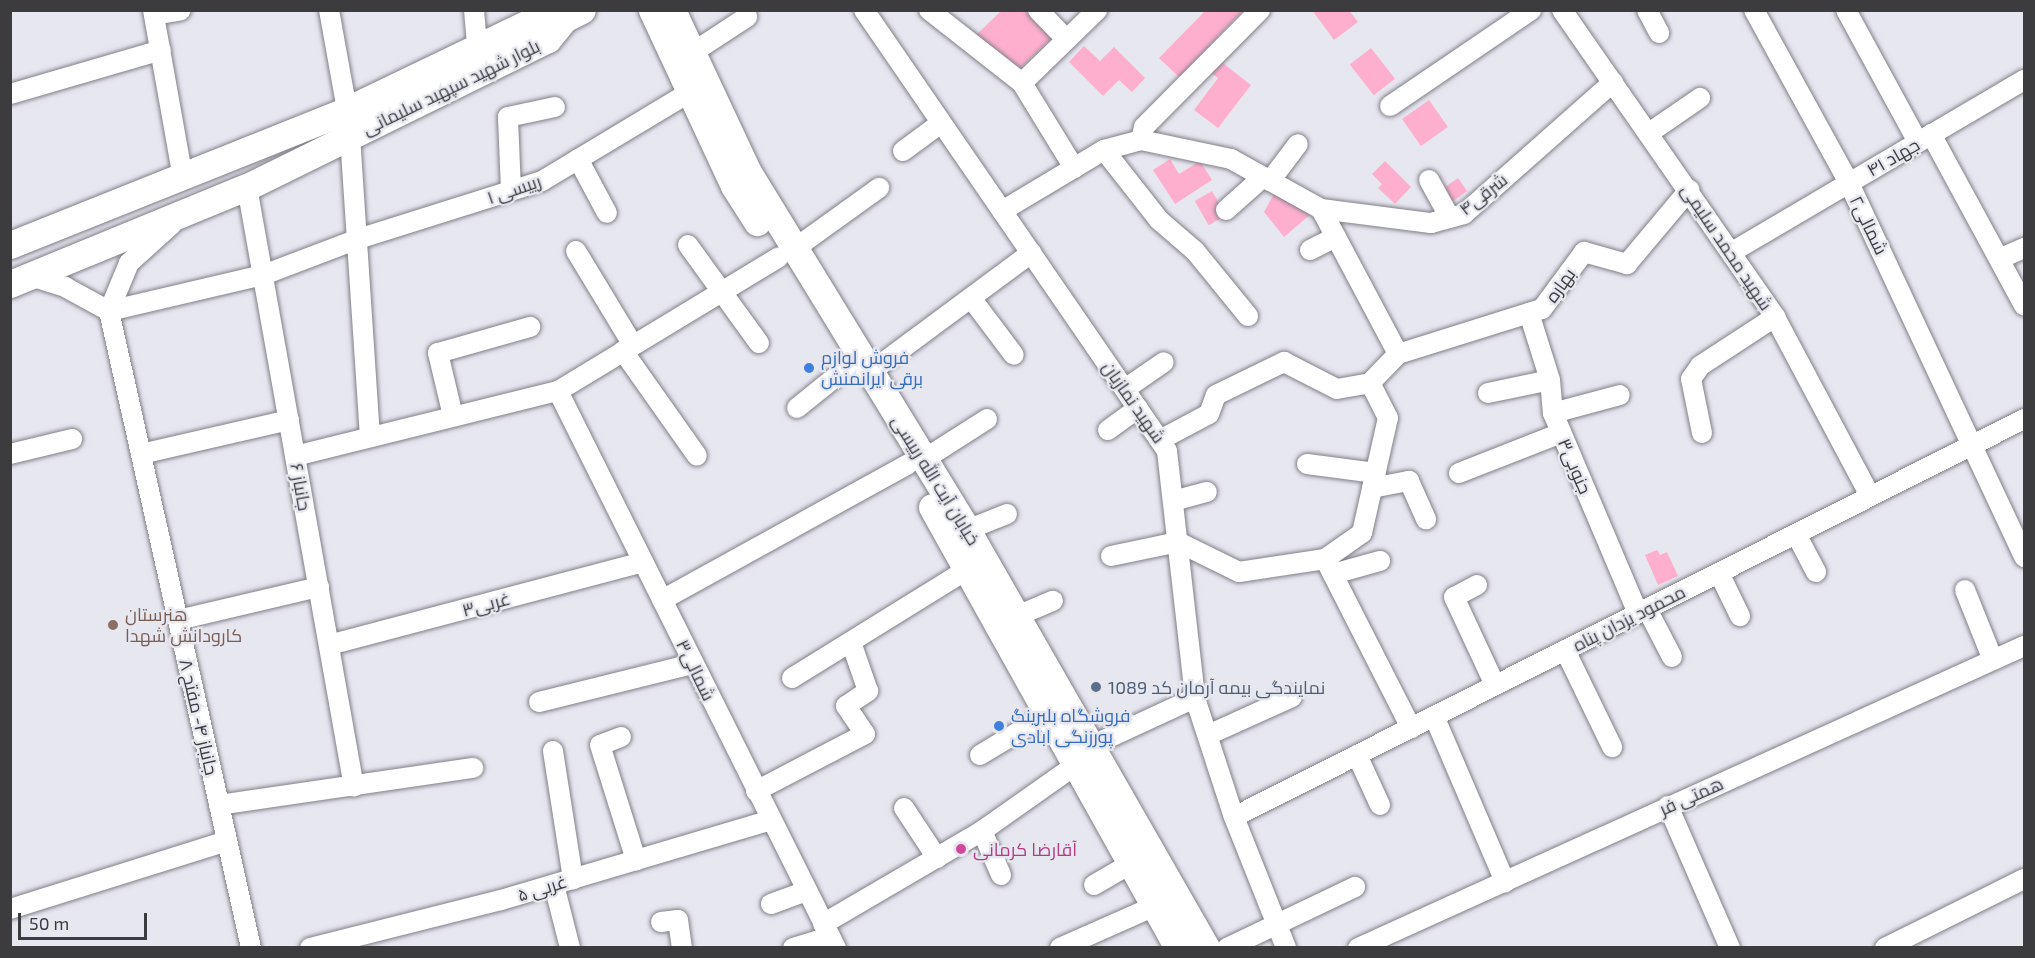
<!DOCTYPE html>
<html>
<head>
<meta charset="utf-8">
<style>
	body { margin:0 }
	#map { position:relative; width:2035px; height:958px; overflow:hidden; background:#e7e7f0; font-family:"Exo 2",Cairo,sans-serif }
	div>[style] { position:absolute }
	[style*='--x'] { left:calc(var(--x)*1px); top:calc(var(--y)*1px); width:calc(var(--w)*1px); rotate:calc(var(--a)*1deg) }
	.building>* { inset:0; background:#feafce; transform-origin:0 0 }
	.roads { filter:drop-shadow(0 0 2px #807f87) drop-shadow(0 0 2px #807f87) }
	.minor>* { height:20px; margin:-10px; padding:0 10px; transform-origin:10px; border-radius:10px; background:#fff }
	.secondary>* { height:27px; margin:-13.5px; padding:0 13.5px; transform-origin:13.5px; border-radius:13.5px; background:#fff }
	.dots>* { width:16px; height:16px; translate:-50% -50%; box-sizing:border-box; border:3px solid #e7e7f0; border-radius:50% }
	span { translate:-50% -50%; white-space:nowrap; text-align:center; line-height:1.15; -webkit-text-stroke:4.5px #e7e7f0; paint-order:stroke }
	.street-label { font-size:18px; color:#3c3c3f }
	.shop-label { font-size:18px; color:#366cbe }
	.left { translate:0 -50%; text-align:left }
	.education-label { font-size:18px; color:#785e54 }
	.service-label { font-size:18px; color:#4e5e75 }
	.hotel-label { font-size:18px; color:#b23c85 }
	.frame { position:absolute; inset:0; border:12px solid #3c3c3f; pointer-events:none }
	.scale { position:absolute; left:18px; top:913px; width:129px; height:27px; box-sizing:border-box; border:3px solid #3c3c3f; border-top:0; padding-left:8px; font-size:18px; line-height:21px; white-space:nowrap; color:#3c3c3f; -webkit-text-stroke:4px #e7e7f0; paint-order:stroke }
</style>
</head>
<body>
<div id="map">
	<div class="building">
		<div style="clip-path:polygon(1002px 10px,1025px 10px,1052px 38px,1016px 72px,975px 36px)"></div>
		<div style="clip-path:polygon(1206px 10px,1243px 10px,1180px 78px,1159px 58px)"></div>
		<div style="clip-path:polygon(1312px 10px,1349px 10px,1358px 22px,1334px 40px)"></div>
		<div style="clip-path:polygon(1084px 46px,1100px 61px,1114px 47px,1145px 78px,1132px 92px,1119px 80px,1103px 96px,1069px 62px)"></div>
		<div style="left:1371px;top:48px;width:39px;height:27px;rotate:52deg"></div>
		<div style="clip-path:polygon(1220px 61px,1251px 85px,1218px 128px,1194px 110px,1218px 78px,1211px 73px)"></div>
		<div style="left:1429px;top:100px;width:33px;height:33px;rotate:55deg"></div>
		<div style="clip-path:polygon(1170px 159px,1179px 174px,1200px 161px,1212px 180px,1175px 204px,1153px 170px)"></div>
		<div style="clip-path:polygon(1385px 161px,1411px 187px,1395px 204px,1378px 188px,1382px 184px,1372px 174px)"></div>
		<div style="left:1458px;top:178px;width:16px;height:26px;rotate:55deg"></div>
		<div style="left:1212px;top:191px;width:28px;height:20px;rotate:60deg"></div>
		<div style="clip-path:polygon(1275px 192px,1312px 213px,1284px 237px,1264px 212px)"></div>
		<div style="clip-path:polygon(1657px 550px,1660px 555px,1667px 552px,1678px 576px,1658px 585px,1645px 555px)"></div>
	</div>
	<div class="roads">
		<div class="minor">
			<div style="--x:153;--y:10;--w:171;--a:79.9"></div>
			<div style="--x:329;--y:10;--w:102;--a:79.8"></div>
			<div style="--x:474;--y:10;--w:38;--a:85"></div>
			<div style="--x:864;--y:10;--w:535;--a:55.51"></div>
			<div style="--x:1167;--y:451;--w:249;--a:83.5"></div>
			<div style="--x:1195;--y:698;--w:125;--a:71.9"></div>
			<div style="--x:1234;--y:817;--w:141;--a:68.3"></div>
			<div style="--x:929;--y:10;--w:118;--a:38.1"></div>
			<div style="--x:1022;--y:83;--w:100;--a:58.5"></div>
			<div style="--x:1038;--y:10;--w:40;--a:46"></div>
			<div style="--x:1562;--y:10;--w:374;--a:55.2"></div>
			<div style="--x:1775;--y:317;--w:203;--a:62"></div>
			<div style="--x:1647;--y:10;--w:26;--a:62"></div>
			<div style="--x:1754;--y:10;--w:197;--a:61.2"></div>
			<div style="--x:1849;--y:183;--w:413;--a:64.9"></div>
			<div style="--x:1846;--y:10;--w:150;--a:61.4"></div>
			<div style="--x:154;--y:15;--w:27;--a:-10"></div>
			<div style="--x:692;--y:53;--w:66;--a:-33.2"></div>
			<div style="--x:1022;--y:83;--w:105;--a:-44.2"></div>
			<div style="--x:10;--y:94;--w:157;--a:-16.2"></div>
			<div style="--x:1390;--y:106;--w:171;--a:-34.2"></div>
			<div style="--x:1649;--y:133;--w:62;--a:-34.5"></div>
			<div style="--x:1931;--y:134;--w:195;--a:61.5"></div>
			<div style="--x:350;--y:136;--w:300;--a:86.2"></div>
			<div style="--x:1141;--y:140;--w:13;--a:-77"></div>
			<div style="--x:1144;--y:127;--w:165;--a:-45.2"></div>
			<div style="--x:1104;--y:150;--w:89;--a:51.8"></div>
			<div style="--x:1159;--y:220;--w:48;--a:40.7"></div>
			<div style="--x:1195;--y:251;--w:84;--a:50.8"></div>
			<div style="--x:903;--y:151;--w:47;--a:-36.4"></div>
			<div style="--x:578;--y:159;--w:61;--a:61.8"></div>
			<div style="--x:1429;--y:180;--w:43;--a:61.1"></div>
			<div style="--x:1270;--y:181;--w:46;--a:-52.9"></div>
			<div style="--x:247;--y:187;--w:609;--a:79.89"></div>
			<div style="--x:511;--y:190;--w:73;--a:-92.4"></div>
			<div style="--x:508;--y:117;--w:48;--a:-12"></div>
			<div style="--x:1321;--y:209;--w:164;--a:62"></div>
			<div style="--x:1226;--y:210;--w:50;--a:-41.7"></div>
			<div style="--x:1002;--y:211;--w:119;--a:-30.9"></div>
			<div style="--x:1104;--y:150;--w:38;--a:-15"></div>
			<div style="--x:1141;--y:140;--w:92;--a:11.9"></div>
			<div style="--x:1231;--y:159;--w:103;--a:29.1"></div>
			<div style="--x:1321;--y:209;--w:111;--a:7.3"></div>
			<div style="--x:1431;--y:223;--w:34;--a:-15"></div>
			<div style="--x:1464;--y:214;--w:199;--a:-41.5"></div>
			<div style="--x:172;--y:224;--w:58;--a:137.8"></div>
			<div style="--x:129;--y:263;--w:52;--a:112.6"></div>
			<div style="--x:109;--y:311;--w:653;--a:77.43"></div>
			<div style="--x:688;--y:245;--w:121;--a:54.1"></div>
			<div style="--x:794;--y:249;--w:105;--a:-35.7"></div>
			<div style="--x:1310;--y:250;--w:29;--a:-27"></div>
			<div style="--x:576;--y:251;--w:110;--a:58.8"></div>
			<div style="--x:1732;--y:252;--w:339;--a:-30.5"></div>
			<div style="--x:1999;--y:259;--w:27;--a:-24"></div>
			<div style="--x:30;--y:276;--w:37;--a:17"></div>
			<div style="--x:65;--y:287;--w:50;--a:28.6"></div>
			<div style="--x:971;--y:298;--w:71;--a:53"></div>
			<div style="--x:109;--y:311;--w:158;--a:-13.2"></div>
			<div style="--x:263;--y:275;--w:102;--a:-20.8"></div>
			<div style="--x:358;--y:239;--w:193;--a:-17.5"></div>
			<div style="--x:542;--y:181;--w:173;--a:-31"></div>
			<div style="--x:1529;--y:313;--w:70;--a:72.6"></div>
			<div style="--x:1550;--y:380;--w:33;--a:85"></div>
			<div style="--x:1553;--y:413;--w:217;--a:67"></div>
			<div style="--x:623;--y:351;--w:128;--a:54.8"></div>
			<div style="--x:869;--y:373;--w:202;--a:-36.5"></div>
			<div style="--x:1125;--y:389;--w:47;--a:-34.7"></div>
			<div style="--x:558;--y:391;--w:623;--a:63.48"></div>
			<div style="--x:1488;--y:393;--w:63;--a:-11.8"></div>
			<div style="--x:797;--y:408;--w:67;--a:-38.9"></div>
			<div style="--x:1553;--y:413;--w:69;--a:-15"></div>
			<div style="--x:453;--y:416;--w:65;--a:-103.4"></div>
			<div style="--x:438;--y:353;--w:96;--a:-15.8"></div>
			<div style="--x:1108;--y:430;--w:37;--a:-36"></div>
			<div style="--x:1702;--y:433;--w:55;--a:-101.5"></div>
			<div style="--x:1691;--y:379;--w:16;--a:-55"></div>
			<div style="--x:1700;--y:366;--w:90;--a:-33.2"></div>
			<div style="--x:1160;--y:440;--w:55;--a:-28"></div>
			<div style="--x:1209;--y:414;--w:20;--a:-70"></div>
			<div style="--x:1216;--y:395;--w:76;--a:-25.9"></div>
			<div style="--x:1284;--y:362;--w:59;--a:27"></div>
			<div style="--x:1337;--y:389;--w:34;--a:-10"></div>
			<div style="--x:10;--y:454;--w:64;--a:-13.6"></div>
			<div style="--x:141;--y:454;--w:152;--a:-12.9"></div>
			<div style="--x:295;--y:456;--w:271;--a:-13.9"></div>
			<div style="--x:558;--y:391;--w:258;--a:-31.2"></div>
			<div style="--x:923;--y:460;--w:76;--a:-32.6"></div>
			<div style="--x:1307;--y:464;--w:69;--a:7.5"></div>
			<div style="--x:1459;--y:473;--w:110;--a:-21.4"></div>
			<div style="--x:1372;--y:488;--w:38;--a:-11"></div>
			<div style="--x:1409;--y:481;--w:42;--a:65.9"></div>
			<div style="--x:1173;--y:501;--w:35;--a:-15"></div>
			<div style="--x:967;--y:530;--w:43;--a:-21.8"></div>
			<div style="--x:1796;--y:534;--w:43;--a:62.2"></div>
			<div style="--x:1111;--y:556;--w:68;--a:-11.8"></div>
			<div style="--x:1178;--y:542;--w:68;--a:26.2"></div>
			<div style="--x:1239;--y:572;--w:87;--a:-8.6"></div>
			<div style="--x:1325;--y:559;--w:45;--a:-35.1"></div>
			<div style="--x:1362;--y:533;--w:118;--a:-77.3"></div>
			<div style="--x:1388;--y:418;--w:39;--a:-117"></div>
			<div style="--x:1370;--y:383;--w:40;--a:-46"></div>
			<div style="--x:1398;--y:354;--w:151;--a:-17.4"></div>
			<div style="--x:1542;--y:309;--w:71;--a:-53.6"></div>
			<div style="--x:1584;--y:252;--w:45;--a:15.6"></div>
			<div style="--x:1627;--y:264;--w:97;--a:-50"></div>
			<div style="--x:1325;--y:559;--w:190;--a:63"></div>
			<div style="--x:1719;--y:573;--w:48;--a:64"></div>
			<div style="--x:1333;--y:574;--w:49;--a:-15.5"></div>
			<div style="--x:1477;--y:585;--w:26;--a:152"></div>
			<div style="--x:1454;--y:597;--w:97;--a:65"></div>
			<div style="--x:1965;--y:590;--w:75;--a:68.2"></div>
			<div style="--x:662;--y:600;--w:281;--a:-28.9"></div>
			<div style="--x:1647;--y:609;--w:54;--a:62.5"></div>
			<div style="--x:1017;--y:616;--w:39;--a:-23"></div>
			<div style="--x:178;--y:620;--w:145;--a:-13.2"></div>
			<div style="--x:329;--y:645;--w:325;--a:-14.8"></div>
			<div style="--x:1565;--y:650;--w:108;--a:64.1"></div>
			<div style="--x:792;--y:678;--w:207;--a:-31.8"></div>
			<div style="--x:539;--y:702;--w:159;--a:-13.9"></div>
			<div style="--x:1434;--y:716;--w:181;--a:66.8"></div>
			<div style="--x:1208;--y:735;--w:92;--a:-24.3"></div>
			<div style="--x:621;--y:737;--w:22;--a:159"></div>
			<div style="--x:600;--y:745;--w:121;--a:72.6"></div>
			<div style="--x:1091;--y:746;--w:115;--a:-24.8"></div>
			<div style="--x:553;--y:751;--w:130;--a:81.1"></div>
			<div style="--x:980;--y:755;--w:82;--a:-31"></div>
			<div style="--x:1357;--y:755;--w:55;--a:65.3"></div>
			<div style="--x:756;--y:791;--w:123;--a:-27.6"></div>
			<div style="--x:865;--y:734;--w:34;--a:-124"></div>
			<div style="--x:846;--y:706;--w:27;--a:-34"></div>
			<div style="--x:868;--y:691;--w:49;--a:-109.2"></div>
			<div style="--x:219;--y:805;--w:257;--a:-8.3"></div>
			<div style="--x:1668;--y:806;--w:155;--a:66.4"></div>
			<div style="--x:904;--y:808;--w:60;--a:56.6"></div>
			<div style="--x:1234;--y:817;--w:885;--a:-26.74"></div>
			<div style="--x:982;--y:831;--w:48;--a:66.6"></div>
			<div style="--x:554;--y:885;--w:65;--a:75.7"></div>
			<div style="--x:1094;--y:885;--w:44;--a:-30.1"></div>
			<div style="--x:771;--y:904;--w:37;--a:-20"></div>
			<div style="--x:10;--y:909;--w:227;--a:-17.4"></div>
			<div style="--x:661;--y:922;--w:17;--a:-7"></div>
			<div style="--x:678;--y:920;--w:28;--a:82"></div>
			<div style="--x:823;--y:924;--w:184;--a:-30.3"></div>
			<div style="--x:982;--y:831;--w:116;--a:-35.2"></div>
			<div style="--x:310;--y:948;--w:197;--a:-14.1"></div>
			<div style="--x:501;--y:900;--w:282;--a:-16.5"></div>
			<div style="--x:793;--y:948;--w:39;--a:-17"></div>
			<div style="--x:1060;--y:948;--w:104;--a:-23.9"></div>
			<div style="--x:1227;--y:948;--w:142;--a:-25.5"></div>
			<div style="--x:1358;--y:948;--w:731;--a:-24.39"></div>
			<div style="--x:1885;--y:948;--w:155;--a:-26.4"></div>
		</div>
		<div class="secondary">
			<div style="--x:652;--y:10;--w:194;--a:65"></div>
			<div style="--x:734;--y:186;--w:43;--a:57.4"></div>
			<div style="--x:672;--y:10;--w:179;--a:64.9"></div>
			<div style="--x:748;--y:172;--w:420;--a:58.5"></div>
			<div style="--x:967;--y:530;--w:482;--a:60.2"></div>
			<div style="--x:10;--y:245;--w:363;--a:-21.8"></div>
			<div style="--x:347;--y:110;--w:212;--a:-25.7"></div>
			<div style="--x:538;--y:18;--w:26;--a:2"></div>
			<div style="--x:564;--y:19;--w:20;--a:-27"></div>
			<div style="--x:10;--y:284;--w:256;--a:-22.3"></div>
			<div style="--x:247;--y:187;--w:335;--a:-26.2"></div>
			<div style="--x:548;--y:39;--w:26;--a:-51"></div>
			<div style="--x:932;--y:507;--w:505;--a:60.85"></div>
		</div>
	</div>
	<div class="dots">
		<div style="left:809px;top:368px;background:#3f7fe0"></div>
		<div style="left:113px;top:625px;background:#8d6e63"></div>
		<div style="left:1096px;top:687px;background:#5c6f8a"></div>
		<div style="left:999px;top:726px;background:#3f7fe0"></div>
		<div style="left:961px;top:849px;background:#d1479c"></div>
	</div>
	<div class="street-label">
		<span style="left:451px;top:87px;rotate:-26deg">بلوار شهید سپهبد سلیمانی</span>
		<span style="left:1893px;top:157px;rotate:-30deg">جهاد ۴۱</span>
		<span style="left:514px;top:189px;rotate:-19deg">رییسی ۱</span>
		<span style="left:1483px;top:194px;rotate:-38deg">شرقی۴</span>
		<span style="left:1869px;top:225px;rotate:64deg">شمالی۲</span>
		<span style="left:1727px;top:247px;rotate:56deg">شهید محمد سلیمی</span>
		<span style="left:1560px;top:285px;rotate:-54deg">بهاره</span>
		<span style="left:1134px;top:402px;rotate:55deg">شهید نمازیان</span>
		<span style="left:1575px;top:466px;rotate:67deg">جنوبی۳</span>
		<span style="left:936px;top:480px;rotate:58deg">خیابان آیت الله رییسی</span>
		<span style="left:301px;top:487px;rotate:80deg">جانباز ۶</span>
		<span style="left:486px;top:604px;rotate:-15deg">غربی۳</span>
		<span style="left:1629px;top:618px;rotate:-27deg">محمود یزدان پناه</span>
		<span style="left:696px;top:670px;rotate:64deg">شمالی۳</span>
		<span style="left:199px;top:717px;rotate:77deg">جانباز ۴- مفتح ۸</span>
		<span style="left:1691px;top:796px;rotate:-24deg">همتی فر</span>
		<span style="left:542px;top:888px;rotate:-17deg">غربی ۵</span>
	</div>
	<div class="shop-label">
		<span class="left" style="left:821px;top:368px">فروش لوازم<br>برقی ایرانمنش</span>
		<span class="left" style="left:1011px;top:726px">فروشگاه بلبرینگ<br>پورزنگی ابادی</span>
	</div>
	<div class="education-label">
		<span class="left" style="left:125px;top:625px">هنرستان<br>کارودانش شهدا</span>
	</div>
	<div class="service-label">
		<span class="left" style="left:1108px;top:687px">نمایندگی بیمه آرمان کد 1089</span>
	</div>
	<div class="hotel-label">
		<span class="left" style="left:973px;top:849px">آقارضا کرمانی</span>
	</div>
	<div class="frame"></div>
	<div class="scale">50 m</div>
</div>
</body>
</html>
